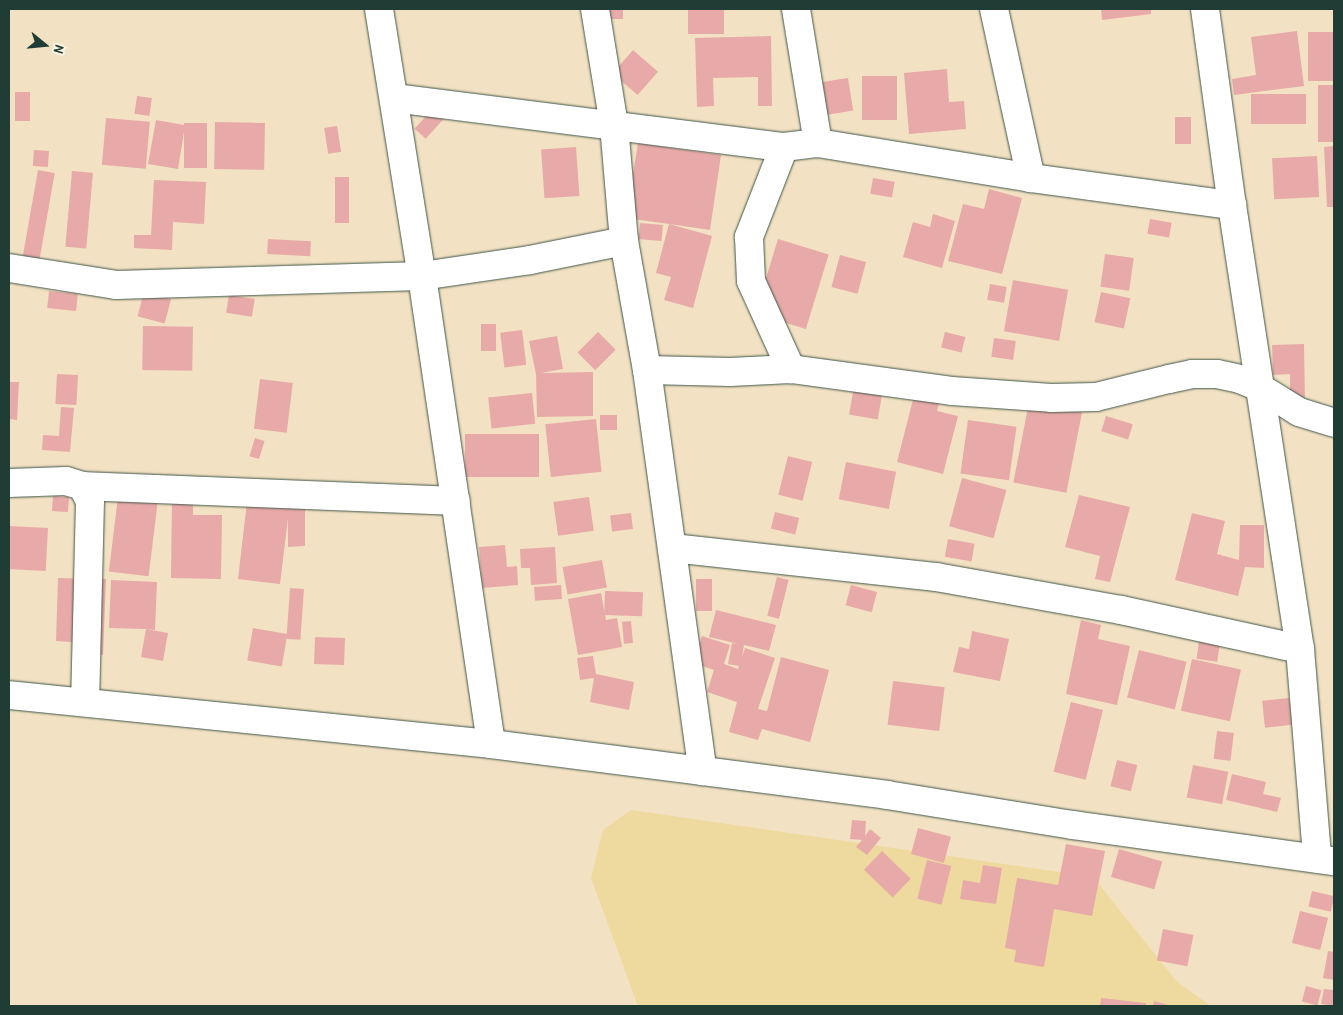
<!DOCTYPE html>
<html>
<head>
<meta charset="utf-8">
<style>
	body { margin:0 }
	#map { position:relative; width:1343px; height:1015px; overflow:hidden; background:#f2e1c2; font-family:"Patrick Hand",sans-serif }
	div>[style] { position:absolute }
	[style*='--x'] { left:calc(var(--x)*1px); top:calc(var(--y)*1px); width:calc(var(--w)*1px); rotate:calc(var(--a)*1deg) }
	.sand>* { inset:0; background:#eeda9e }
	.building>* { inset:0; background:#e8aaa8; transform-origin:0 0 }
	.roads { filter:drop-shadow(0 0 1px #3f5649) drop-shadow(0 0 1px #3f5649) }
	.minor>* { height:28px; margin:-14px; padding:0 14px; transform-origin:14px; border-radius:14px; background:#fff }
	span { translate:-50% -50%; white-space:nowrap; text-align:center; line-height:1.15; -webkit-text-stroke:4px #fcf5e5; paint-order:stroke }
	.frame { position:absolute; inset:0; border:10px solid #1f3d34; pointer-events:none }
	.north { position:absolute; left:20px; top:20px; width:50px; height:50px; -webkit-text-stroke:4px #fcf5e5; paint-order:stroke; rotate:107deg; font-size:14px; font-weight:700; line-height:20px; text-align:center; color:#1f3d34 }
	.north::after { content:''; display:block; margin:auto; width:18px; height:22px; background:#1f3d34; clip-path:polygon(50% 0,100% 100%,50% 72%,0 100%) }
</style>
</head>
<body>
<div id="map">
	<div class="sand">
		<div style="clip-path:polygon(631px 810px,1093px 877px,1177px 982px,1211px 1006px,638px 1006px,591px 878px,603px 830px)"></div>
	</div>
	<div class="building">
		<div style="left:603px;top:9px;width:20px;height:10px"></div>
		<div style="left:688px;top:9px;width:36px;height:25px"></div>
		<div style="clip-path:polygon(1101px 9px,1151px 9px,1151px 14px,1102px 20px)"></div>
		<div style="clip-path:polygon(1297px 31px,1304px 86px,1234px 95px,1232px 79px,1256px 75px,1251px 37px)"></div>
		<div style="left:1308px;top:32px;width:26px;height:49px"></div>
		<div style="clip-path:polygon(771px 36px,772px 106px,758px 106px,758px 77px,713px 78px,714px 106px,697px 107px,695px 38px)"></div>
		<div style="left:633px;top:50px;width:33px;height:31px;rotate:41deg"></div>
		<div style="clip-path:polygon(947px 69px,949px 102px,964px 101px,966px 129px,909px 134px,904px 73px)"></div>
		<div style="left:897px;top:76px;width:44px;height:35px;rotate:90deg"></div>
		<div style="left:848px;top:78px;width:33px;height:26px;rotate:81deg"></div>
		<div style="left:1318px;top:85px;width:16px;height:57px"></div>
		<div style="left:15px;top:92px;width:15px;height:29px"></div>
		<div style="left:1251px;top:94px;width:55px;height:30px"></div>
		<div style="left:137px;top:96px;width:15px;height:18px;rotate:8deg"></div>
		<div style="left:436px;top:105px;width:15px;height:32px;rotate:42deg"></div>
		<div style="left:1175px;top:117px;width:16px;height:27px"></div>
		<div style="left:106px;top:118px;width:44px;height:47px;rotate:5deg"></div>
		<div style="clip-path:polygon(156px 120px,184px 125px,184px 123px,207px 123px,207px 168px,184px 168px,184px 132px,178px 169px,148px 164px)"></div>
		<div style="left:215px;top:122px;width:50px;height:47px;rotate:1deg"></div>
		<div style="left:337px;top:126px;width:26px;height:13px;rotate:81deg"></div>
		<div style="clip-path:polygon(638px 143px,721px 155px,710px 230px,669px 224px,712px 236px,693px 308px,664px 300px,671px 277px,656px 273px,669px 224px,626px 218px)"></div>
		<div style="clip-path:polygon(1334px 146px,1334px 207px,1327px 207px,1324px 147px)"></div>
		<div style="left:576px;top:147px;width:49px;height:35px;rotate:86deg"></div>
		<div style="left:34px;top:150px;width:15px;height:16px;rotate:4deg"></div>
		<div style="left:1317px;top:156px;width:41px;height:45px;rotate:87deg"></div>
		<div style="left:38px;top:170px;width:17px;height:88px;rotate:10deg"></div>
		<div style="left:72px;top:171px;width:21px;height:76px;rotate:5deg"></div>
		<div style="left:335px;top:177px;width:14px;height:46px"></div>
		<div style="left:873px;top:178px;width:22px;height:16px;rotate:10deg"></div>
		<div style="clip-path:polygon(154px 180px,206px 182px,204px 224px,173px 222px,172px 250px,134px 248px,134px 235px,151px 235px)"></div>
		<div style="clip-path:polygon(989px 189px,1022px 198px,1002px 274px,948px 261px,963px 204px,984px 209px)"></div>
		<div style="clip-path:polygon(933px 214px,955px 221px,942px 268px,903px 257px,913px 222px,930px 227px)"></div>
		<div style="left:1150px;top:219px;width:22px;height:15px;rotate:10deg"></div>
		<div style="left:640px;top:223px;width:23px;height:16px;rotate:5deg"></div>
		<div style="left:268px;top:239px;width:43px;height:15px;rotate:3deg"></div>
		<div style="left:778px;top:239px;width:53px;height:78px;rotate:17deg"></div>
		<div style="left:1105px;top:254px;width:29px;height:33px;rotate:8deg"></div>
		<div style="left:840px;top:255px;width:27px;height:33px;rotate:15deg"></div>
		<div style="left:1013px;top:280px;width:56px;height:52px;rotate:10deg"></div>
		<div style="left:990px;top:284px;width:17px;height:16px;rotate:10deg"></div>
		<div style="left:49px;top:291px;width:29px;height:17px;rotate:6deg"></div>
		<div style="left:144px;top:292px;width:28px;height:25px;rotate:15deg"></div>
		<div style="left:1101px;top:292px;width:30px;height:31px;rotate:12deg"></div>
		<div style="left:229px;top:295px;width:26px;height:18px;rotate:9deg"></div>
		<div style="left:481px;top:324px;width:15px;height:27px"></div>
		<div style="left:143px;top:326px;width:50px;height:44px;rotate:1deg"></div>
		<div style="left:522px;top:330px;width:35px;height:22px;rotate:83deg"></div>
		<div style="left:598px;top:332px;width:25px;height:29px;rotate:45deg"></div>
		<div style="left:945px;top:332px;width:21px;height:16px;rotate:14deg"></div>
		<div style="clip-path:polygon(557px 336px,563px 369px,541px 373px,593px 372px,593px 416px,537px 417px,536px 374px,529px 341px)"></div>
		<div style="left:994px;top:338px;width:22px;height:19px;rotate:8deg"></div>
		<div style="clip-path:polygon(1304px 344px,1305px 404px,1290px 404px,1290px 374px,1273px 375px,1272px 345px)"></div>
		<div style="left:57px;top:374px;width:21px;height:30px;rotate:3deg"></div>
		<div style="left:260px;top:379px;width:33px;height:50px;rotate:7deg"></div>
		<div style="left:855px;top:381px;width:29px;height:34px;rotate:10deg"></div>
		<div style="clip-path:polygon(9px 382px,19px 382px,17px 420px,9px 419px)"></div>
		<div style="clip-path:polygon(916px 388px,941px 395px,937px 411px,958px 416px,943px 474px,897px 462px)"></div>
		<div style="left:532px;top:393px;width:31px;height:44px;rotate:84deg"></div>
		<div style="left:1029px;top:402px;width:54px;height:82px;rotate:11deg"></div>
		<div style="clip-path:polygon(61px 407px,74px 408px,70px 452px,42px 450px,43px 435px,59px 436px)"></div>
		<div style="left:600px;top:415px;width:17px;height:15px"></div>
		<div style="left:1106px;top:416px;width:28px;height:16px;rotate:17deg"></div>
		<div style="left:596px;top:419px;width:53px;height:51px;rotate:84deg"></div>
		<div style="left:968px;top:420px;width:49px;height:54px;rotate:8deg"></div>
		<div style="left:539px;top:434px;width:43px;height:74px;rotate:90deg"></div>
		<div style="left:255px;top:438px;width:10px;height:19px;rotate:17deg"></div>
		<div style="left:788px;top:456px;width:25px;height:40px;rotate:14deg"></div>
		<div style="left:846px;top:462px;width:51px;height:38px;rotate:11deg"></div>
		<div style="left:962px;top:478px;width:46px;height:50px;rotate:15deg"></div>
		<div style="clip-path:polygon(1079px 495px,1130px 507px,1110px 582px,1095px 579px,1100px 556px,1065px 547px)"></div>
		<div style="left:53px;top:496px;width:16px;height:15px;rotate:4deg"></div>
		<div style="left:118px;top:497px;width:40px;height:75px;rotate:7deg"></div>
		<div style="clip-path:polygon(172px 497px,193px 497px,193px 515px,222px 515px,221px 579px,171px 578px)"></div>
		<div style="left:589px;top:497px;width:34px;height:36px;rotate:82deg"></div>
		<div style="clip-path:polygon(247px 502px,305px 506px,305px 546px,288px 547px,288px 518px,280px 584px,238px 579px)"></div>
		<div style="left:775px;top:512px;width:25px;height:17px;rotate:14deg"></div>
		<div style="left:631px;top:513px;width:16px;height:21px;rotate:83deg"></div>
		<div style="clip-path:polygon(1192px 513px,1225px 521px,1217px 554px,1239px 560px,1240px 525px,1264px 525px,1264px 568px,1245px 567px,1238px 596px,1175px 580px)"></div>
		<div style="left:9px;top:526px;width:39px;height:43px;rotate:3deg"></div>
		<div style="left:948px;top:539px;width:27px;height:18px;rotate:10deg"></div>
		<div style="clip-path:polygon(505px 545px,507px 567px,517px 566px,518px 585px,482px 588px,479px 547px)"></div>
		<div style="clip-path:polygon(555px 547px,557px 583px,531px 585px,530px 568px,521px 568px,520px 549px)"></div>
		<div style="left:602px;top:560px;width:28px;height:40px;rotate:80deg"></div>
		<div style="left:777px;top:577px;width:12px;height:40px;rotate:14deg"></div>
		<div style="clip-path:polygon(58px 578px,106px 579px,103px 655px,87px 654px,87px 643px,56px 641px)"></div>
		<div style="left:696px;top:579px;width:16px;height:32px"></div>
		<div style="clip-path:polygon(111px 580px,157px 582px,155px 630px,146px 629px,168px 633px,163px 661px,141px 657px,146px 629px,109px 628px)"></div>
		<div style="left:561px;top:585px;width:14px;height:27px;rotate:86deg"></div>
		<div style="left:851px;top:585px;width:27px;height:21px;rotate:15deg"></div>
		<div style="left:290px;top:588px;width:14px;height:51px;rotate:4deg"></div>
		<div style="left:605px;top:591px;width:38px;height:24px;rotate:2deg"></div>
		<div style="clip-path:polygon(601px 593px,606px 620px,617px 618px,622px 647px,578px 655px,568px 599px)"></div>
		<div style="clip-path:polygon(716px 610px,776px 625px,769px 651px,744px 645px,742px 657px,745px 648px,775px 658px,758px 709px,767px 711px,781px 657px,829px 670px,810px 742px,762px 729px,758px 740px,729px 732px,737px 702px,743px 704px,707px 692px,714px 670px,693px 663px,702px 636px,730px 645px,724px 664px,738px 669px,739px 666px,728px 664px,732px 643px,739px 644px,709px 637px)"></div>
		<div style="clip-path:polygon(1081px 620px,1101px 625px,1098px 639px,1130px 646px,1117px 705px,1066px 694px)"></div>
		<div style="left:631px;top:621px;width:22px;height:9px;rotate:85deg"></div>
		<div style="left:253px;top:628px;width:35px;height:33px;rotate:10deg"></div>
		<div style="clip-path:polygon(972px 631px,1009px 639px,1000px 681px,953px 672px,959px 647px,969px 649px)"></div>
		<div style="left:315px;top:637px;width:30px;height:27px;rotate:2deg"></div>
		<div style="left:1199px;top:641px;width:21px;height:18px;rotate:8deg"></div>
		<div style="left:1139px;top:650px;width:49px;height:49px;rotate:14deg"></div>
		<div style="clip-path:polygon(593px 656px,596px 674px,634px 682px,629px 710px,590px 702px,594px 678px,580px 680px,577px 658px)"></div>
		<div style="left:1192px;top:659px;width:50px;height:53px;rotate:12deg"></div>
		<div style="left:893px;top:681px;width:52px;height:44px;rotate:7deg"></div>
		<div style="left:1289px;top:698px;width:27px;height:27px;rotate:84deg"></div>
		<div style="left:1071px;top:702px;width:33px;height:72px;rotate:14deg"></div>
		<div style="left:1217px;top:731px;width:17px;height:28px;rotate:7deg"></div>
		<div style="left:1117px;top:760px;width:21px;height:27px;rotate:14deg"></div>
		<div style="left:1193px;top:765px;width:36px;height:33px;rotate:11deg"></div>
		<div style="clip-path:polygon(1232px 774px,1266px 782px,1263px 794px,1281px 798px,1277px 812px,1226px 800px)"></div>
		<div style="clip-path:polygon(852px 820px,866px 821px,865px 836px,870px 829px,881px 838px,867px 855px,856px 847px,862px 840px,850px 839px)"></div>
		<div style="left:918px;top:828px;width:34px;height:27px;rotate:15deg"></div>
		<div style="clip-path:polygon(1066px 844px,1105px 851px,1092px 916px,1054px 909px,1044px 967px,1014px 962px,1016px 950px,1005px 948px,1017px 878px,1058px 885px)"></div>
		<div style="left:1119px;top:849px;width:45px;height:29px;rotate:16deg"></div>
		<div style="left:882px;top:851px;width:40px;height:26px;rotate:44deg"></div>
		<div style="left:927px;top:860px;width:25px;height:40px;rotate:14deg"></div>
		<div style="clip-path:polygon(983px 865px,1002px 868px,996px 904px,960px 899px,963px 880px,980px 883px)"></div>
		<div style="left:1312px;top:891px;width:23px;height:16px;rotate:13deg"></div>
		<div style="left:1300px;top:911px;width:29px;height:33px;rotate:14deg"></div>
		<div style="left:1163px;top:929px;width:31px;height:32px;rotate:11deg"></div>
		<div style="clip-path:polygon(1328px 951px,1334px 952px,1334px 980px,1323px 978px)"></div>
		<div style="left:1306px;top:986px;width:16px;height:16px;rotate:15deg"></div>
		<div style="clip-path:polygon(1324px 989px,1334px 990px,1334px 1006px,1321px 1004px)"></div>
		<div style="clip-path:polygon(1101px 998px,1146px 1003px,1146px 1006px,1100px 1006px)"></div>
		<div style="clip-path:polygon(1154px 1001px,1172px 1006px,1153px 1006px)"></div>
	</div>
	<div class="roads">
		<div class="minor">
			<div style="--x:379;--y:9;--w:270;--a:80.9"></div>
			<div style="--x:422;--y:276;--w:473;--a:81.6"></div>
			<div style="--x:595;--y:9;--w:118;--a:80.7"></div>
			<div style="--x:614;--y:125;--w:116;--a:85.1"></div>
			<div style="--x:624;--y:241;--w:131;--a:79.9"></div>
			<div style="--x:647;--y:370;--w:405;--a:82.1"></div>
			<div style="--x:796;--y:9;--w:136;--a:80.7"></div>
			<div style="--x:994;--y:9;--w:173;--a:77.7"></div>
			<div style="--x:1205;--y:9;--w:198;--a:82.2"></div>
			<div style="--x:1232;--y:205;--w:449;--a:81.3"></div>
			<div style="--x:1300;--y:649;--w:210;--a:85.3"></div>
			<div style="--x:394;--y:98;--w:393;--a:7.2"></div>
			<div style="--x:784;--y:147;--w:34;--a:-7"></div>
			<div style="--x:818;--y:143;--w:216;--a:9.3"></div>
			<div style="--x:1031;--y:178;--w:203;--a:7.7"></div>
			<div style="--x:784;--y:147;--w:97;--a:111.3"></div>
			<div style="--x:749;--y:237;--w:44;--a:87.4"></div>
			<div style="--x:751;--y:281;--w:97;--a:65.6"></div>
			<div style="--x:9;--y:268;--w:108;--a:9"></div>
			<div style="--x:116;--y:285;--w:306;--a:-1.7"></div>
			<div style="--x:422;--y:276;--w:109;--a:-8.4"></div>
			<div style="--x:530;--y:260;--w:96;--a:-11.4"></div>
			<div style="--x:647;--y:370;--w:83;--a:1.4"></div>
			<div style="--x:730;--y:372;--w:61;--a:-2.8"></div>
			<div style="--x:791;--y:369;--w:162;--a:7.8"></div>
			<div style="--x:952;--y:391;--w:99;--a:4"></div>
			<div style="--x:1051;--y:398;--w:45;--a:-1.3"></div>
			<div style="--x:1096;--y:397;--w:75;--a:-13.9"></div>
			<div style="--x:1169;--y:379;--w:24;--a:-12"></div>
			<div style="--x:1192;--y:374;--w:25;--a:0"></div>
			<div style="--x:1217;--y:374;--w:24;--a:12"></div>
			<div style="--x:1240;--y:379;--w:21;--a:23"></div>
			<div style="--x:1259;--y:387;--w:47;--a:32"></div>
			<div style="--x:1299;--y:412;--w:37;--a:17"></div>
			<div style="--x:9;--y:483;--w:57;--a:-2"></div>
			<div style="--x:66;--y:481;--w:17;--a:17"></div>
			<div style="--x:82;--y:486;--w:17;--a:62"></div>
			<div style="--x:90;--y:501;--w:200;--a:91.4"></div>
			<div style="--x:82;--y:486;--w:374;--a:2.3"></div>
			<div style="--x:673;--y:548;--w:265;--a:6.3"></div>
			<div style="--x:936;--y:577;--w:188;--a:10.1"></div>
			<div style="--x:1121;--y:610;--w:183;--a:12.3"></div>
			<div style="--x:9;--y:695;--w:484;--a:5.8"></div>
			<div style="--x:491;--y:744;--w:214;--a:7.3"></div>
			<div style="--x:703;--y:771;--w:186;--a:7.4"></div>
			<div style="--x:887;--y:795;--w:188;--a:9.2"></div>
			<div style="--x:1073;--y:825;--w:263;--a:7.9"></div>
		</div>
	</div>
	<div class="frame"></div>
	<div class="north">N</div>
</div>
</body>
</html>
